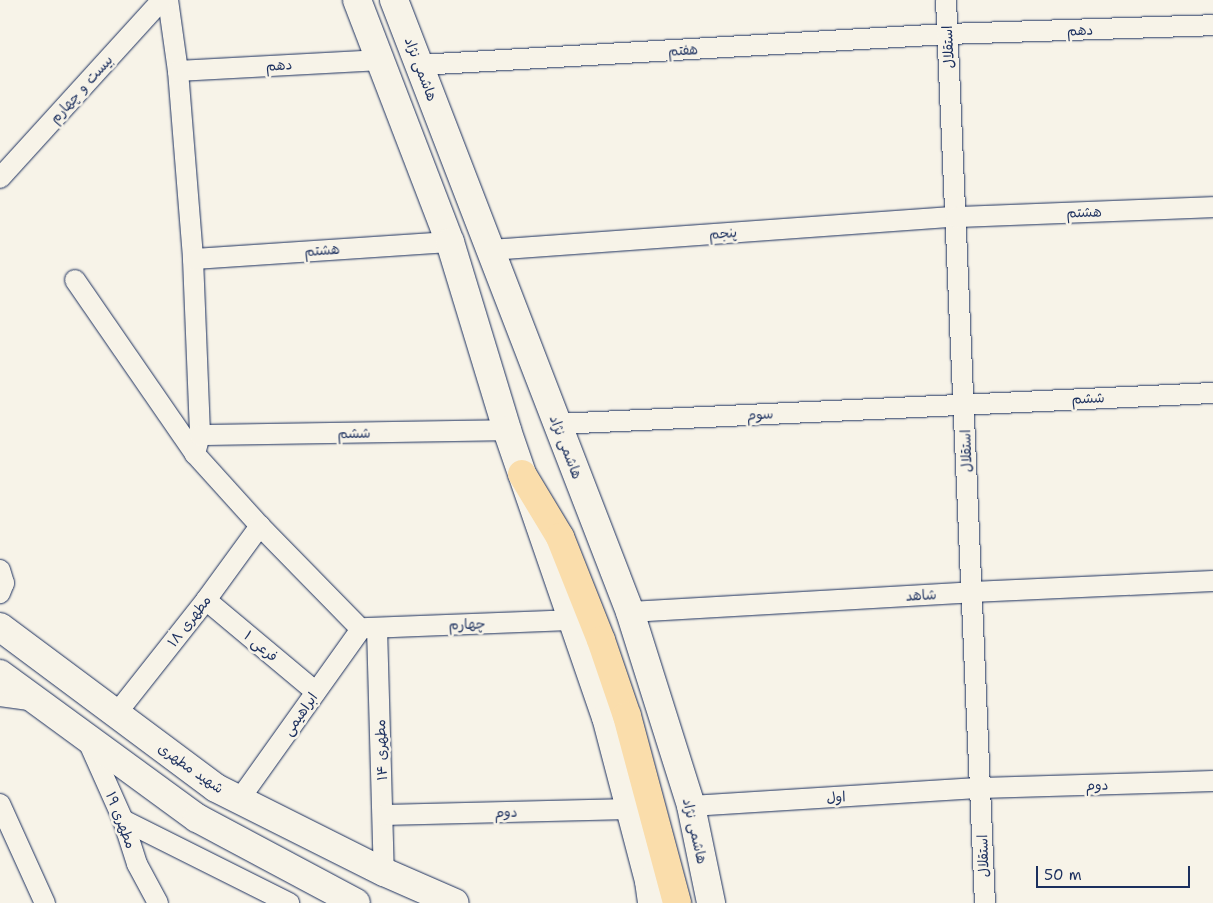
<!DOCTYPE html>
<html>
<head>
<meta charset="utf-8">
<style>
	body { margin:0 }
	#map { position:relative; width:1213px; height:903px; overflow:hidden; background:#f7f3e8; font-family:"Shantell Sans","Playpen Sans Arabic",sans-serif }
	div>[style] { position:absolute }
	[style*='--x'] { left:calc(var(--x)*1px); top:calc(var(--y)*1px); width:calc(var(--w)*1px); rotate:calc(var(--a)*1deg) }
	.roads { filter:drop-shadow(0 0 1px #1b2f5e) drop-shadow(0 0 1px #1b2f5e) }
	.street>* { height:20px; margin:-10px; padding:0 10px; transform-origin:10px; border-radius:10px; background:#f7f3e8 }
	.secondary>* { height:28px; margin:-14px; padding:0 14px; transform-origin:14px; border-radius:14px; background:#f7f3e8 }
	.primary>* { height:28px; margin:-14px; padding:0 14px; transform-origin:14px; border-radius:14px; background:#faddab }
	span { translate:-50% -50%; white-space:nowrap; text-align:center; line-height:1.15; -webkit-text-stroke:5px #f7f3e8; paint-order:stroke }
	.street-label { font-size:14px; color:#1b2f5e }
	.scale { position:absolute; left:1036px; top:866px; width:154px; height:22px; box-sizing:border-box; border:2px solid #1b2f5e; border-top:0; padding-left:6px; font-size:15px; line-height:18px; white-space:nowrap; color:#1b2f5e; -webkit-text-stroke:4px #f7f3e8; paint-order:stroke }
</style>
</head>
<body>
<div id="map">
	<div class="roads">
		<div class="street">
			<div style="--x:168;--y:0;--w:72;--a:82"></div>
			<div style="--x:178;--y:71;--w:189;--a:85.4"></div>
			<div style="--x:193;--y:259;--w:176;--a:87.7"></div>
			<div style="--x:200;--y:435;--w:20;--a:105"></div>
			<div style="--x:195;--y:454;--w:97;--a:47.9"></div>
			<div style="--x:260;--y:526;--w:144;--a:45.6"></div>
			<div style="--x:946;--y:0;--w:904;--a:87.53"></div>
			<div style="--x:419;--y:65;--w:529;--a:-3.36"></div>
			<div style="--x:947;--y:34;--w:266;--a:-1.9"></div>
			<div style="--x:178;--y:71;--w:203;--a:-3.1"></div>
			<div style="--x:0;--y:178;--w:241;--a:-47.7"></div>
			<div style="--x:490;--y:250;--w:467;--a:-4.1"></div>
			<div style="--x:956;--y:217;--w:257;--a:-2.2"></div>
			<div style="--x:193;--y:259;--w:258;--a:-3.8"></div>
			<div style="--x:75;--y:280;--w:211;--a:55.4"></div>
			<div style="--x:557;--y:424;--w:657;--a:-2.71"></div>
			<div style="--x:200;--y:435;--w:307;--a:-0.9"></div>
			<div style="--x:0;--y:570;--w:14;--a:73"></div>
			<div style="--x:4;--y:583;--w:11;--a:112"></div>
			<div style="--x:206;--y:600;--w:143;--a:39.9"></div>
			<div style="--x:630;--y:612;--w:343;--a:-3.3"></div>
			<div style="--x:972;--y:592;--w:241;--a:-2.6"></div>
			<div style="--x:365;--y:628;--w:208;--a:-2.2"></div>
			<div style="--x:377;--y:628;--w:244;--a:88.4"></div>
			<div style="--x:0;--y:696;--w:35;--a:8"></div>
			<div style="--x:116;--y:714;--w:145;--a:-51.7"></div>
			<div style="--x:206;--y:600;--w:92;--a:-53.9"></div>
			<div style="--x:87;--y:739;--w:89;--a:66"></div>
			<div style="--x:123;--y:820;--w:46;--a:72.3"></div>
			<div style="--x:137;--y:864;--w:44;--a:61.7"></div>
			<div style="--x:239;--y:800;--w:210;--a:-54.5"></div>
			<div style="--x:0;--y:804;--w:109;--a:65.6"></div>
			<div style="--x:691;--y:806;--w:291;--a:-3.6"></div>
			<div style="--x:981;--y:788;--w:232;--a:-1.7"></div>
			<div style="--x:383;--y:815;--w:247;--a:-1.4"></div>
			<div style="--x:123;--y:820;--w:186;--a:26.6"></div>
		</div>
		<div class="secondary">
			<div style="--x:357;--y:0;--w:259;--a:69"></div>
			<div style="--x:450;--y:242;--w:196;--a:73.1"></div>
			<div style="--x:507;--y:430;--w:304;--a:71"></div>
			<div style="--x:606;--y:717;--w:170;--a:75.3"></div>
			<div style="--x:649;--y:881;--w:22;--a:82"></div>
			<div style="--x:394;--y:0;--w:656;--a:68.91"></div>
			<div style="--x:630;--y:612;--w:203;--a:72.5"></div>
			<div style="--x:691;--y:806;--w:99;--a:78.3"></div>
			<div style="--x:0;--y:627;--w:269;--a:36.7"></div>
			<div style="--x:216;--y:788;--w:188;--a:26.6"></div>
			<div style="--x:384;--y:872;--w:77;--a:23.6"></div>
			<div style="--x:0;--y:674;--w:244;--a:36.2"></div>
			<div style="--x:197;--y:818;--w:180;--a:28.1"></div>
		</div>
		<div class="primary">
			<div style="--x:522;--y:474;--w:74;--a:58.9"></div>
			<div style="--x:560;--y:537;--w:111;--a:68.3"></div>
			<div style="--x:601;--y:640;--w:80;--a:71.1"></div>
			<div style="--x:627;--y:716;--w:194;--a:75"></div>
		</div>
	</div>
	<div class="street-label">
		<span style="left:1080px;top:30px;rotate:-2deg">دهم</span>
		<span style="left:948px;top:47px;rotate:-93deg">استقلال</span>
		<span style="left:683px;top:50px;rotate:-3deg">هفتم</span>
		<span style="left:279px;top:65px;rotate:-3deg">دهم</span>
		<span style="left:421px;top:69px;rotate:69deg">هاشمی نژاد</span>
		<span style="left:81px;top:89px;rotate:-48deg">بیست و چهارم</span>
		<span style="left:1084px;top:212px;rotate:-2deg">هشتم</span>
		<span style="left:723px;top:233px;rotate:-4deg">پنجم</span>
		<span style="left:322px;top:250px;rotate:-4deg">هشتم</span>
		<span style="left:1088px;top:398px;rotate:-3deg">ششم</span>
		<span style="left:760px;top:414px;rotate:-3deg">سوم</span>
		<span style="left:354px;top:433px;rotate:-1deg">ششم</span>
		<span style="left:566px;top:447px;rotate:69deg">هاشمی نژاد</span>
		<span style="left:966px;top:451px;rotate:-92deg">استقلال</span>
		<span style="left:921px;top:595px;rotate:-3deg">شاهد</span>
		<span style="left:189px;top:621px;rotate:-52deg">مطهری ۱۸</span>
		<span style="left:467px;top:624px;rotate:-2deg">چهارم</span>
		<span style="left:261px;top:646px;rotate:40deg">فرعی ۱</span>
		<span style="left:300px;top:714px;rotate:-55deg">ابراهیمی</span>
		<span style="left:381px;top:750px;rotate:-92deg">مطهری ۱۴</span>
		<span style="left:191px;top:768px;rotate:35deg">شهید مطهری</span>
		<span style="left:1097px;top:785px;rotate:-2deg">دوم</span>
		<span style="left:836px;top:797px;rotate:-4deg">اول</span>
		<span style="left:506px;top:812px;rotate:-1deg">دوم</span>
		<span style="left:121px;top:820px;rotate:69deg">مطهری ۱۹</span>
		<span style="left:695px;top:831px;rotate:77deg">هاشمی نژاد</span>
		<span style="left:983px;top:856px;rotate:-92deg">استقلال</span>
	</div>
	<div class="scale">50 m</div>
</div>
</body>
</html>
